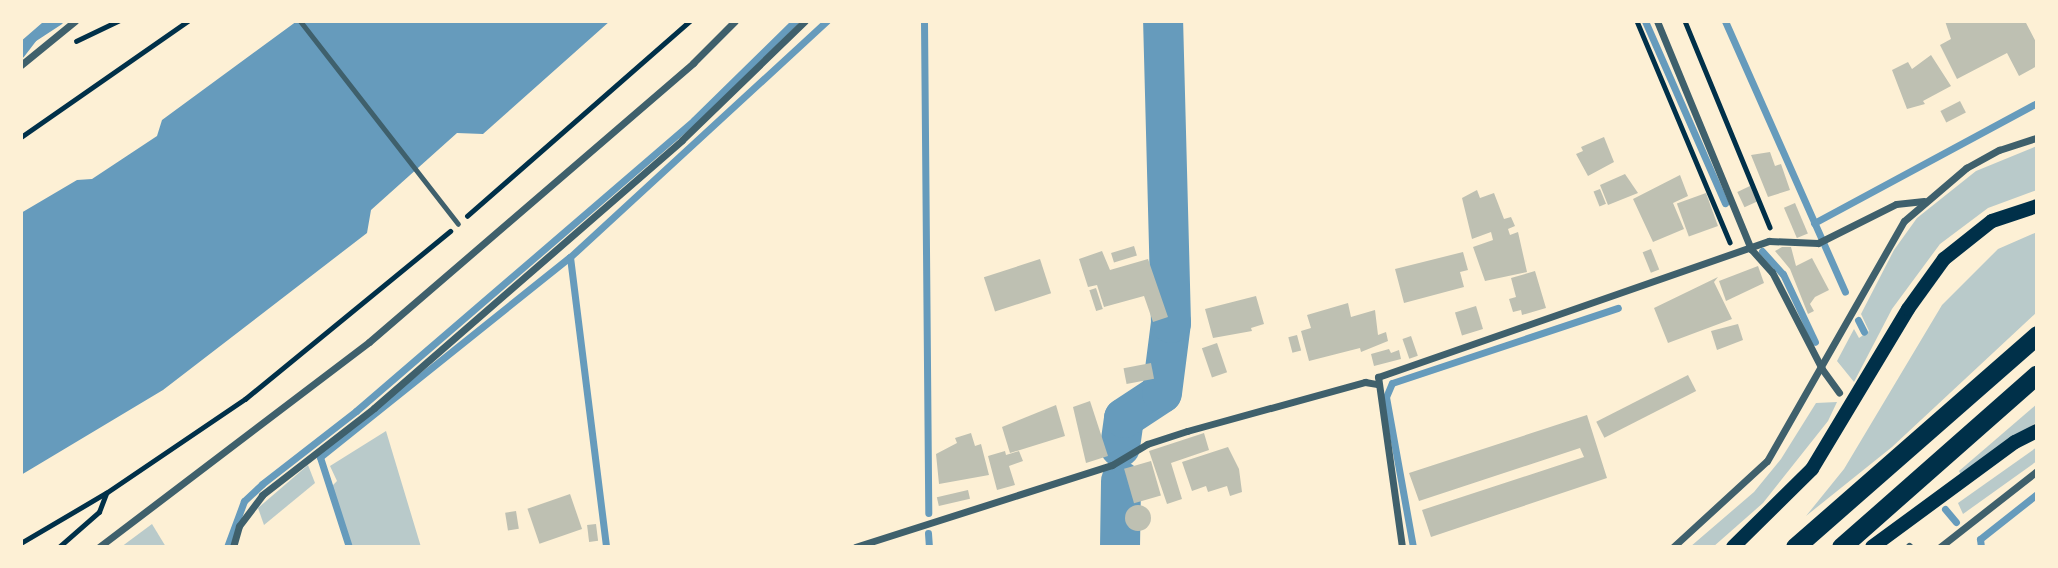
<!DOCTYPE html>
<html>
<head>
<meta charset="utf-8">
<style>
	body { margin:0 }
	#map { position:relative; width:2058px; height:568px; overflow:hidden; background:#fdf0d5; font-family:Poppins,sans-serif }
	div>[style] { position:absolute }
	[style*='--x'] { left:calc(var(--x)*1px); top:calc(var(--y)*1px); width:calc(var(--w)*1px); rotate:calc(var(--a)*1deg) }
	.green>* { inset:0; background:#b9caca }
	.water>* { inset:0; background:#669bbc }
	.stream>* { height:7px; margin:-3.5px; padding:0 3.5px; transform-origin:3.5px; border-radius:3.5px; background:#669bbc }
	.river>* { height:40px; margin:-20px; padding:0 20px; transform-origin:20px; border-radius:20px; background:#669bbc }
	.building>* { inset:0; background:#bec0b2; transform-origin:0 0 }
	.round { border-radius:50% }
	.path>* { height:4.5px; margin:-2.25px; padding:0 2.25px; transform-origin:2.25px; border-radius:2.25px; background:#003049 }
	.service>* { height:5px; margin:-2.5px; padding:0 2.5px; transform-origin:2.5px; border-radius:2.5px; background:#3f606c }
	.minor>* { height:7px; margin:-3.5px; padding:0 3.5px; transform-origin:3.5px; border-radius:3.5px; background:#3f606c }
	.secondary>* { height:14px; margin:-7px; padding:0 7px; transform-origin:7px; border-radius:7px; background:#003049 }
	.trunk>* { height:19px; margin:-9.5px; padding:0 9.5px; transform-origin:9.5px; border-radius:9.5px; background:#003049 }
	span { translate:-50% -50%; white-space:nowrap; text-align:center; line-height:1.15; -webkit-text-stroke:5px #fdf0d5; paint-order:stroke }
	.frame { position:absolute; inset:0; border:23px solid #fdf0d5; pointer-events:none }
</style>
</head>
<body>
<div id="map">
	<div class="green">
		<div style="clip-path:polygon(2037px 146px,2037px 190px,1988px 208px,1940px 244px,1892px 309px,1854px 382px,1837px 361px,1854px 329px,1859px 338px,1869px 331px,1861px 314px,1894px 250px,1917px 218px,1976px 171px)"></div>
		<div style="clip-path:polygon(2037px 232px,2037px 312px,1892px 447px,1806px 516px,1844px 469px,1942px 305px,1998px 249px)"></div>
		<div style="clip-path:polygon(1837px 402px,1828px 421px,1763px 503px,1713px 547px,1690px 547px,1754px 492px,1781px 459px,1816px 403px)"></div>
		<div style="clip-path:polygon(2037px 404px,2037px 422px,1961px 475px,1959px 471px)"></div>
		<div style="clip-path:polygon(386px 431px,421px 547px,349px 547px,331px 487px,337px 481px,330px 466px)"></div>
		<div style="clip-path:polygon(2037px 447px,2037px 461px,1963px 514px,1958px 503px)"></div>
		<div style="clip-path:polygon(308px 465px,315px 483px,264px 525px,258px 508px)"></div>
		<div style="clip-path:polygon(152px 524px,166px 547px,121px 547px)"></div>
	</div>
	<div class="water">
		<div style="clip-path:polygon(297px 21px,610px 21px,483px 134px,457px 133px,371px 210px,367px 233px,163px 390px,21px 475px,21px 213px,77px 180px,92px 179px,157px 136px,162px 120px)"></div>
	</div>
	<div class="stream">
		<div style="--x:924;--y:21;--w:492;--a:89.5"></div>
		<div style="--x:1645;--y:21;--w:199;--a:66.3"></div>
		<div style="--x:1725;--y:21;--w:296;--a:66.1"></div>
		<div style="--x:21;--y:45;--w:37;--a:-41"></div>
		<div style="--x:21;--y:54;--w:20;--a:-53"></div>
		<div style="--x:33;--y:38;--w:31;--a:-33"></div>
		<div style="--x:1814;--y:223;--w:253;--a:-28.3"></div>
		<div style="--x:1762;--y:251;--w:31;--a:48"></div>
		<div style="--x:1783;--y:274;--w:75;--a:64.8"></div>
		<div style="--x:570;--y:257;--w:292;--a:82.9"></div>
		<div style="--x:1858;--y:320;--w:13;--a:63"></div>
		<div style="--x:1945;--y:509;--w:17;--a:50"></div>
		<div style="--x:928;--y:533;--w:14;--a:86"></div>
		<div style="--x:227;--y:547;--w:49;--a:-69.7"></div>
		<div style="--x:244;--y:501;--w:25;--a:-43"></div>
		<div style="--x:262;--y:484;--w:119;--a:-37.8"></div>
		<div style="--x:356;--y:411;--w:446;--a:-40.7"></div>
		<div style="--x:694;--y:120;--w:141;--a:-44.4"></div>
		<div style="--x:349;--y:547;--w:95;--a:-107.9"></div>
		<div style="--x:320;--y:457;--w:320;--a:-38.7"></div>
		<div style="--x:570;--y:257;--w:349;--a:-42.6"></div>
		<div style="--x:1413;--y:547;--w:152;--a:-100.2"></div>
		<div style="--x:1386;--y:397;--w:15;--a:-67"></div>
		<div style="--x:1392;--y:383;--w:238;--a:-18.4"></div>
		<div style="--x:1981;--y:547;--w:8;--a:-97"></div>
		<div style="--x:1980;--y:539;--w:73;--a:-38.3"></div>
	</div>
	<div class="river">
		<div style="--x:1120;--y:447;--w:29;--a:-82"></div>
		<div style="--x:1124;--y:418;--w:45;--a:-33.3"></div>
		<div style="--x:1162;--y:393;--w:71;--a:-82.7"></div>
		<div style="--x:1171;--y:323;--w:302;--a:-91.5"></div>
		<div style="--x:1120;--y:547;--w:66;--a:-89.1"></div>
	</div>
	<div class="building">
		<div style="clip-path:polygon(1945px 21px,2025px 21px,2037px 44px,2037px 66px,2019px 76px,2007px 53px,1957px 79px,1940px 45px,1951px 39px)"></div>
		<div style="clip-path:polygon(1931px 55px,1951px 86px,1923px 101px,1925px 104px,1907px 109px,1892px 70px,1908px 62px,1912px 69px)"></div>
		<div style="left:1960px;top:101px;width:13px;height:22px;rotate:63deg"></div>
		<div style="clip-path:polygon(1604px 137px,1614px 162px,1588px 176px,1576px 154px,1583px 151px,1581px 147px)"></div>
		<div style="clip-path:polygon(1770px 152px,1775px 166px,1781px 164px,1790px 190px,1768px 197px,1751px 155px)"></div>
		<div style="clip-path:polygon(1625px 174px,1638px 193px,1608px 205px,1600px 185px)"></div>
		<div style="clip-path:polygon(1680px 175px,1688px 196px,1673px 203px,1684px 229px,1653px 242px,1633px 199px)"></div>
		<div style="left:1750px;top:186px;width:17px;height:14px;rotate:65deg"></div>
		<div style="left:1600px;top:189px;width:16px;height:7px;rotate:68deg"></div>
		<div style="clip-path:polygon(1477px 190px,1480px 198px,1494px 193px,1504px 219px,1511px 217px,1515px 226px,1508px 229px,1510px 235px,1518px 232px,1527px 272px,1485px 281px,1473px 247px,1493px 240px,1491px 232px,1472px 239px,1462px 198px)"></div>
		<div style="left:1706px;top:193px;width:35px;height:31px;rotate:70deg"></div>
		<div style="left:1795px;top:203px;width:33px;height:12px;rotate:67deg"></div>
		<div style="left:1134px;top:246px;width:10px;height:24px;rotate:73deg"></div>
		<div style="clip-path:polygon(1782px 247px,1791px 247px,1796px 266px,1812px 258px,1829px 290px,1815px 297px,1810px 304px,1814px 311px,1808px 314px,1790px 269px,1775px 251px)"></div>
		<div style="left:1651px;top:249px;width:22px;height:9px;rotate:68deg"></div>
		<div style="clip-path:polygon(1102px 251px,1110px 270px,1148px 259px,1168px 317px,1153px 322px,1144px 296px,1104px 307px,1097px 285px,1088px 287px,1079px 259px)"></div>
		<div style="clip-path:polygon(1463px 252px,1468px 270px,1460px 272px,1464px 287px,1404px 303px,1395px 269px)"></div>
		<div style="left:1040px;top:259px;width:36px;height:59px;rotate:72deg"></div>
		<div style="clip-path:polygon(1758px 266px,1764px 283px,1726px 301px,1719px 281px)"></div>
		<div style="clip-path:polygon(1535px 271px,1546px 308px,1522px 315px,1521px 310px,1513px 312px,1509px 299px,1516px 297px,1511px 278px)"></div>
		<div style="clip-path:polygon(1718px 277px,1714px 282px,1732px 319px,1668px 343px,1654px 308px)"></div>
		<div style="left:1096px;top:288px;width:22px;height:7px;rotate:72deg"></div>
		<div style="clip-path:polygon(1256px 296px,1264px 324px,1251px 328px,1252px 331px,1213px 338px,1205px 309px)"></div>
		<div style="clip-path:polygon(1348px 303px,1351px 317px,1375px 310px,1378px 335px,1386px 332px,1388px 341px,1361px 352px,1360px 348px,1309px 361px,1301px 331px,1311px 328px,1307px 315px)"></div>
		<div style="left:1476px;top:306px;width:24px;height:22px;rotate:73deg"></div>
		<div style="clip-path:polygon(1738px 324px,1743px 340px,1717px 350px,1711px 331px)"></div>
		<div style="left:1297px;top:335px;width:16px;height:9px;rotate:75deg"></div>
		<div style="left:1411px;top:336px;width:21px;height:9px;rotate:71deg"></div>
		<div style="left:1217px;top:343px;width:31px;height:16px;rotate:71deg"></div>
		<div style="clip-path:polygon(1389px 349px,1391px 353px,1399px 350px,1401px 359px,1374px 366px,1371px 354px)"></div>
		<div style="left:1151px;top:363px;width:16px;height:28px;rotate:79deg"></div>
		<div style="left:1688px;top:375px;width:18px;height:103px;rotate:63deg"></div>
		<div style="clip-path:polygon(1090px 401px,1108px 456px,1086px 463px,1073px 407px)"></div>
		<div style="clip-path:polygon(1056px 405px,1065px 436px,1010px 453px,1002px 427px)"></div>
		<div style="clip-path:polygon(1587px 415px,1607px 478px,1431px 537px,1422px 510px,1584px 457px,1580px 448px,1419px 501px,1409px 473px)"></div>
		<div style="clip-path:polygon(971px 433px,975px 446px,981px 444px,989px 475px,939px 484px,936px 454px,957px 443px,955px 438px)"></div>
		<div style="clip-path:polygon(1204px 433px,1209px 450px,1171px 463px,1182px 499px,1167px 504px,1149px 451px)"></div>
		<div style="clip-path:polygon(1228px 447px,1239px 469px,1242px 492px,1230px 496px,1227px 486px,1208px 492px,1206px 486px,1192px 491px,1182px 462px)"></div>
		<div style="clip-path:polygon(1005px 451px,1006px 455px,1019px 451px,1023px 461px,1009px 466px,1015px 485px,997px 490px,988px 456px)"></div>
		<div style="left:1151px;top:461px;width:36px;height:28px;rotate:74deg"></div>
		<div style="left:968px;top:490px;width:9px;height:32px;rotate:77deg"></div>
		<div style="left:570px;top:494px;width:37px;height:45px;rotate:71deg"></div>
		<div class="round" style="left:1125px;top:505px;width:26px;height:26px"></div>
		<div style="left:516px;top:511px;width:18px;height:11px;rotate:81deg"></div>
		<div style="left:596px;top:524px;width:17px;height:9px;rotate:83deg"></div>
	</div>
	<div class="path">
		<div style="--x:1637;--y:21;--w:240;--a:67.2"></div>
		<div style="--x:1685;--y:21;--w:223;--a:67.6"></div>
		<div style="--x:76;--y:41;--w:47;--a:-25.5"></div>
		<div style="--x:21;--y:137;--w:203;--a:-34.8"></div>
		<div style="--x:467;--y:216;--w:296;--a:-41.2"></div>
		<div style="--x:21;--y:543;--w:99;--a:-30.5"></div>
		<div style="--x:106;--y:493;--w:168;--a:-34.1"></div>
		<div style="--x:245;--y:399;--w:265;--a:-39.3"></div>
		<div style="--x:59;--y:547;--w:53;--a:-41.2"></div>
		<div style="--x:99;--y:512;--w:19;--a:-69"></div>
	</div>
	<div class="service">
		<div style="--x:300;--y:21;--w:257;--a:52.1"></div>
	</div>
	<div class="minor">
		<div style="--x:1657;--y:21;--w:247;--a:67.6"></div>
		<div style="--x:1751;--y:249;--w:31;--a:48"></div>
		<div style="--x:1772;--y:272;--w:109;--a:62.7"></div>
		<div style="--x:1822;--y:369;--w:29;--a:54"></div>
		<div style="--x:21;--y:65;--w:70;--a:-39.2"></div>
		<div style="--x:1909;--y:546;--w:1;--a:45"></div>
		<div style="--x:99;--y:547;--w:339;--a:-37.2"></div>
		<div style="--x:369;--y:342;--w:428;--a:-40.7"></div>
		<div style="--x:693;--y:63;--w:59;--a:-45"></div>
		<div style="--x:233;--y:547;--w:22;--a:-74"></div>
		<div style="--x:239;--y:526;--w:39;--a:-53"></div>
		<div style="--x:262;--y:495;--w:142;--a:-37.8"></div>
		<div style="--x:374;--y:408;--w:408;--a:-41"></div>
		<div style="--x:682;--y:140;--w:171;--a:-44.1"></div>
		<div style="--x:855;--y:547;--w:270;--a:-17.7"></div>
		<div style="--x:1112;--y:465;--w:41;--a:-31"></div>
		<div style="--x:1147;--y:444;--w:42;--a:-18"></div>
		<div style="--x:1187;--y:431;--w:185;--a:-15.4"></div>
		<div style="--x:1365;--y:382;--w:11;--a:10"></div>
		<div style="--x:1402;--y:547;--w:172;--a:-98"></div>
		<div style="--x:1378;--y:377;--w:414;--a:-19.2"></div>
		<div style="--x:1769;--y:241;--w:49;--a:2.3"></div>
		<div style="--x:1818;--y:243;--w:87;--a:-26.6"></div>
		<div style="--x:1896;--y:204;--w:28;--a:-6"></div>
		<div style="--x:1673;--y:547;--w:127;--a:-42.5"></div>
		<div style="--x:1767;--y:461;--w:276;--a:-60.3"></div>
		<div style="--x:1904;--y:221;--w:82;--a:-40.5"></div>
		<div style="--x:1966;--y:168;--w:38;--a:-29"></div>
		<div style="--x:1999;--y:150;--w:40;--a:-18"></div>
		<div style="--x:1940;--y:547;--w:123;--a:-38.1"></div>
	</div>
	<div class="secondary">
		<div style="--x:1733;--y:547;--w:111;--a:-44.6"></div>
		<div style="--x:1812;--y:469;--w:187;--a:-59"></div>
		<div style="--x:1908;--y:309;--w:62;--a:-54.2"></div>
		<div style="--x:1944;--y:259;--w:61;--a:-38.4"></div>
		<div style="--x:1992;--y:221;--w:47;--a:-18.4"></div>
		<div style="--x:1872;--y:547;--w:177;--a:-36.3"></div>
		<div style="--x:2015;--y:442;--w:25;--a:-27"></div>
	</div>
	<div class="trunk">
		<div style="--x:1795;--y:547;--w:322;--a:-41.2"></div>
		<div style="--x:1841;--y:547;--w:261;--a:-41.4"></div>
	</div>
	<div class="frame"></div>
</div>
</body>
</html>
